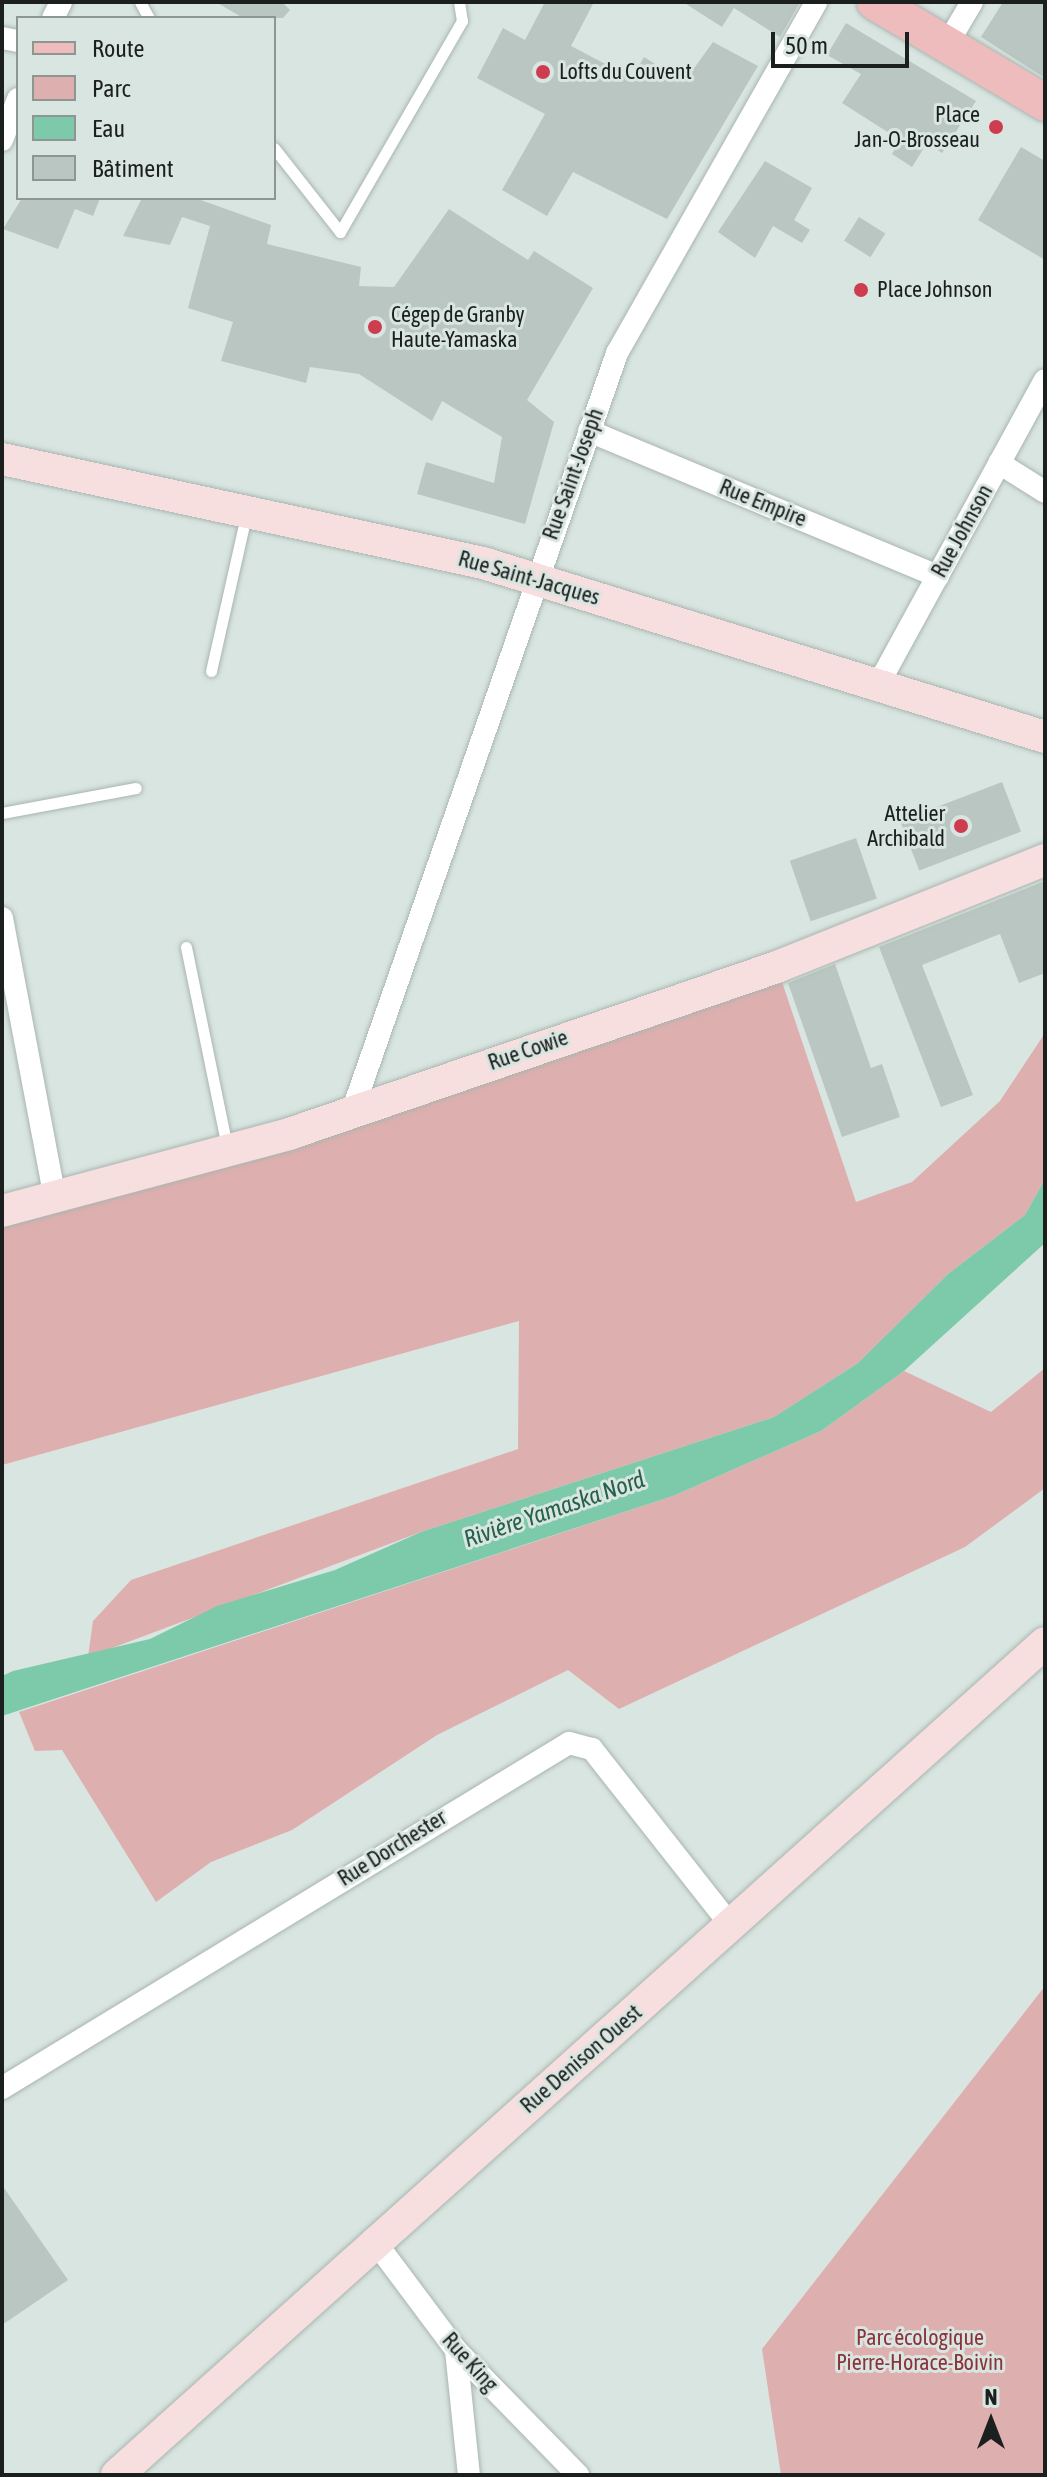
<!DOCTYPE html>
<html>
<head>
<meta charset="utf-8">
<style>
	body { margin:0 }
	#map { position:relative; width:1047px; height:2477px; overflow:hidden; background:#d9e5e0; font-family:"Asap Condensed",sans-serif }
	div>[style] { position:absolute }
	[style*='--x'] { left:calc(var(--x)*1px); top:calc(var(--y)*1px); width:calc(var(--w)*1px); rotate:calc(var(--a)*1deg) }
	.green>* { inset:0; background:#deafaf }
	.water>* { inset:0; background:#7dcaab }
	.building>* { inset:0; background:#bac6c1; transform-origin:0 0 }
	.roads { filter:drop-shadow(0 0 2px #a9b5b0) drop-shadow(0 0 2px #a9b5b0) }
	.lane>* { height:11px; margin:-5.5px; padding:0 5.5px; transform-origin:5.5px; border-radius:5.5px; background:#fff }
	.street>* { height:22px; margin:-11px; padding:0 11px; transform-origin:11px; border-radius:11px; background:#fff }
	.secondary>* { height:32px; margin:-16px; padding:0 16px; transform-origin:16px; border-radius:16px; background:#f7dedf }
	.primary>* { height:36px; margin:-18px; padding:0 18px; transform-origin:18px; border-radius:18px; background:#efbcbe }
	.dots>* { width:22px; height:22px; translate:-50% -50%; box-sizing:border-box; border:4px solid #d9e5e0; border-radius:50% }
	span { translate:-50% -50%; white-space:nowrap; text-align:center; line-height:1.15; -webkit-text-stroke:6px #d9e5e0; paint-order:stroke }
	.poi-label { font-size:22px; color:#1b1f1d }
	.left { translate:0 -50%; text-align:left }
	.right { translate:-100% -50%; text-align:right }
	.street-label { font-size:22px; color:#1b1f1d }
	.park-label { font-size:22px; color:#8b333b }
	.water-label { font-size:24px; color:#25614b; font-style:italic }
	.frame { position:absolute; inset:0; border:4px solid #1b1f1d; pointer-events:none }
	.legend { position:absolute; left:16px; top:16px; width:260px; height:184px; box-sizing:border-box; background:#d9e5e0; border:2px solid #8d9692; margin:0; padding:10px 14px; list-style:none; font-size:24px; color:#1b1f1d }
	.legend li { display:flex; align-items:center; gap:16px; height:40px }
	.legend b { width:40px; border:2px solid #8d9692 }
	.north { position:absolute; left:951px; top:2381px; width:80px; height:80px; -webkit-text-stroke:6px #d9e5e0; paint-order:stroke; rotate:0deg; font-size:22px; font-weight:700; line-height:32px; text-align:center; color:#1b1f1d }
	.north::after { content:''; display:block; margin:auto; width:28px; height:36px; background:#1b1f1d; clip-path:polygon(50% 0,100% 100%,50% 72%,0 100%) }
	.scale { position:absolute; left:771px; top:32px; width:138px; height:36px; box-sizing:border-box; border:4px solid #1b1f1d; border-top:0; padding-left:10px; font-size:24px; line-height:28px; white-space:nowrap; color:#1b1f1d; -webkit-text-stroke:6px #d9e5e0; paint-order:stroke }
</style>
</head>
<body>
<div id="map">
	<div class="green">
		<div style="clip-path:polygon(777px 967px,856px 1202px,912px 1182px,1000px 1101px,1045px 1033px,1045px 1179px,1025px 1215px,948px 1274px,858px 1363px,774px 1417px,421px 1532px,88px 1657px,93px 1621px,131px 1580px,518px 1449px,519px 1321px,2px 1465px,2px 1211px)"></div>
		<div style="clip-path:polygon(1045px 1368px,1045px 1488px,965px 1547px,619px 1709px,568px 1670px,437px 1735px,292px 1830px,211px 1862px,156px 1902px,62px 1750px,35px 1751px,19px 1712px,673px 1496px,821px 1431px,904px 1371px,991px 1412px)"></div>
		<div style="clip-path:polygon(1045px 1986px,1045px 2475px,781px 2475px,762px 2349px)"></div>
	</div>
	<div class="water">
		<div style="clip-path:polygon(1045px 1179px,1045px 1243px,904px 1371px,821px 1431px,673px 1496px,2px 1716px,2px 1676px,13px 1671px,150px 1639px,217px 1606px,335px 1570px,421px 1532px,774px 1417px,858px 1363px,948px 1274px,1025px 1215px)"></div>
	</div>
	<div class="building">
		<div style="clip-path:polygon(216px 2px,282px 2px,290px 10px,283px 18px,243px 18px)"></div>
		<div style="clip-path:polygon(545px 2px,594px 2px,571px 46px,632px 78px,644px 57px,684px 82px,713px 42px,758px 66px,667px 219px,573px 172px,547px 216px,502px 190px,545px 114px,477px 78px,503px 28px,525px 40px)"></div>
		<div style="clip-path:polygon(683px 2px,800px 2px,780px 37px,734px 8px,722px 27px)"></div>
		<div style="clip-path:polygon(1003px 2px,1045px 2px,1045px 78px,981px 37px)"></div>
		<div style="clip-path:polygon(846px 23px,976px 101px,942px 153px,927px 143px,912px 167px,892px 154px,900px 140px,842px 103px,861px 74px,827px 55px)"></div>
		<div style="clip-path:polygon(1021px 147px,1045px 161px,1045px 260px,978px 220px)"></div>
		<div style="clip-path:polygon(765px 161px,812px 188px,794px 220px,810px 230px,802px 243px,773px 226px,755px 258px,718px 232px)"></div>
		<div style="clip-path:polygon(22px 198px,100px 198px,93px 216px,75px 209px,58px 249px,3px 229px)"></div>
		<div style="clip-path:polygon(142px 198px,195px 198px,271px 225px,267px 244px,361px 267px,359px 286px,394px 287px,449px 209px,528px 260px,534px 251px,593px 288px,527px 400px,554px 422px,525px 524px,417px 494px,426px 462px,494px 483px,502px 437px,442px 401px,432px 421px,359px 374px,310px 367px,306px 383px,221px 361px,233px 322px,188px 308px,210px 226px,182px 217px,170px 245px,123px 236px)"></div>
		<div style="left:859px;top:217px;width:31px;height:28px;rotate:32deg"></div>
		<div style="left:1002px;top:782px;width:53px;height:109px;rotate:69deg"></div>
		<div style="left:856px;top:838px;width:64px;height:70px;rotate:71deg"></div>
		<div style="clip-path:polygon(1045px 881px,1045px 973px,1019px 983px,1000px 934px,922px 965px,973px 1095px,941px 1107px,879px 947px)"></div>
		<div style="clip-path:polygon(835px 964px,871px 1068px,882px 1064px,900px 1117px,842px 1137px,788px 983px)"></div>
		<div style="clip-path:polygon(2px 2185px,68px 2280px,2px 2325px)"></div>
	</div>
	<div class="roads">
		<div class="lane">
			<div style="--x:140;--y:2;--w:18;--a:61"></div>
			<div style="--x:274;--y:148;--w:107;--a:51.8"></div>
			<div style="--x:340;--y:232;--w:244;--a:-60"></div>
			<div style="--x:462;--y:21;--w:19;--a:-99"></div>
			<div style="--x:211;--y:671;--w:159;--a:-77.3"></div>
			<div style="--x:2;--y:813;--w:136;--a:-10.6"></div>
			<div style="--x:186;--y:947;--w:204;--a:78.4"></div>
		</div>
		<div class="street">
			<div style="--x:53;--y:18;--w:18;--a:-63"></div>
			<div style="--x:2;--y:38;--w:16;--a:11"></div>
			<div style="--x:946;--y:46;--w:51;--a:-59.4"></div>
			<div style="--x:2;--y:140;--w:44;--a:-68.7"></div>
			<div style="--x:589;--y:431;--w:378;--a:22.6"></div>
			<div style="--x:999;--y:463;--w:54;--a:32.2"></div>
			<div style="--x:879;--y:683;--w:345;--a:-61.3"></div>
			<div style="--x:2;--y:918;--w:286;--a:79.3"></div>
			<div style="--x:352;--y:1112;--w:804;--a:-70.75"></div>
			<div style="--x:617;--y:353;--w:403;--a:-60.4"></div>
			<div style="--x:2;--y:2088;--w:664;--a:-31.32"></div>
			<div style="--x:569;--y:1743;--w:24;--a:15"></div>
			<div style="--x:592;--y:1749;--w:228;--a:51.8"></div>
			<div style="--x:373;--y:2239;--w:139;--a:53.2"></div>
			<div style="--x:456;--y:2350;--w:175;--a:45.7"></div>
			<div style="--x:456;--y:2350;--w:126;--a:84.1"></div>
		</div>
		<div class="secondary">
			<div style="--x:2;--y:459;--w:492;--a:12.2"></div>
			<div style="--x:483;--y:563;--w:588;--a:17.2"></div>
			<div style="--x:2;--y:1211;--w:297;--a:-15"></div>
			<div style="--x:289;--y:1134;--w:516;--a:-18.89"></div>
			<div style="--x:777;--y:967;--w:289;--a:-21.8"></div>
			<div style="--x:117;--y:2475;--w:1246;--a:-41.88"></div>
		</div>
		<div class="primary">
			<div style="--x:875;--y:2;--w:198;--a:30.7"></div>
		</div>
	</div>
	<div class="dots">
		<div style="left:543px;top:72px;background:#ce3d4f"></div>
		<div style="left:996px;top:127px;background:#ce3d4f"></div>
		<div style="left:861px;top:290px;background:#ce3d4f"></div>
		<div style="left:375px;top:327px;background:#ce3d4f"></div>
		<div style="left:961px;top:826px;background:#ce3d4f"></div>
	</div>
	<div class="poi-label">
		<span class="left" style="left:559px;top:72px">Lofts du Couvent</span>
		<span class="right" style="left:980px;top:127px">Place<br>Jan-O-Brosseau</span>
		<span class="left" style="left:877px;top:290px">Place Johnson</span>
		<span class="left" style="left:391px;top:327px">Cégep de Granby<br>Haute-Yamaska</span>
		<span class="right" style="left:945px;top:826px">Attelier<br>Archibald</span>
	</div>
	<div class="street-label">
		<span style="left:573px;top:474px;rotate:-70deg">Rue Saint-Joseph</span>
		<span style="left:763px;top:503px;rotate:22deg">Rue Empire</span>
		<span style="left:962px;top:531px;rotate:-61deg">Rue Johnson</span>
		<span style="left:529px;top:578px;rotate:16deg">Rue Saint-Jacques</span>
		<span style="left:528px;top:1050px;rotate:-19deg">Rue Cowie</span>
		<span style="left:392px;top:1848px;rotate:-32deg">Rue Dorchester</span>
		<span style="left:581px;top:2059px;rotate:-41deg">Rue Denison Ouest</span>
		<span style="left:470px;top:2362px;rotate:48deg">Rue King</span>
	</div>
	<div class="park-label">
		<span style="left:920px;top:2350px">Parc écologique<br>Pierre-Horace-Boivin</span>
	</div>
	<div class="water-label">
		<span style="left:554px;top:1509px;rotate:-19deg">Rivière Yamaska Nord</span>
	</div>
	<div class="frame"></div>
	<ul class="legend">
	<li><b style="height:10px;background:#efbcbe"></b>Route</li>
	<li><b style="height:22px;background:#deafaf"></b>Parc</li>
	<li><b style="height:22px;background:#7dcaab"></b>Eau</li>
	<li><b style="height:22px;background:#bac6c1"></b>Bâtiment</li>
	</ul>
	<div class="north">N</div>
	<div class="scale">50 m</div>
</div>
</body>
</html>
